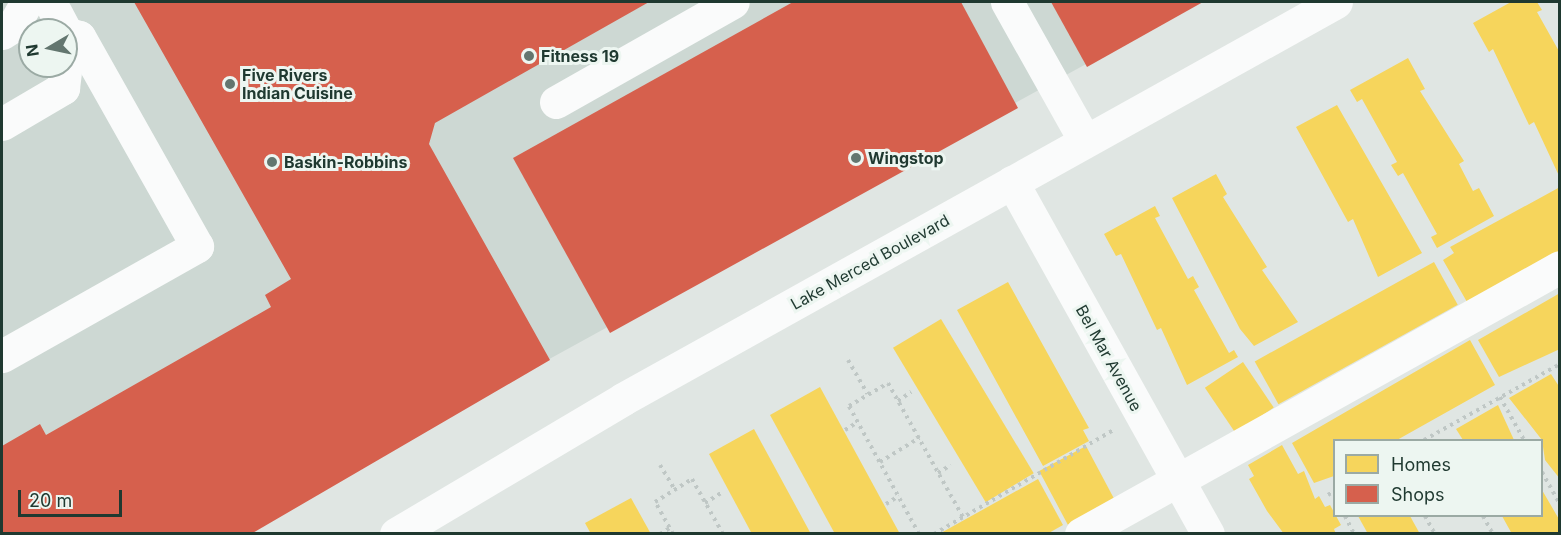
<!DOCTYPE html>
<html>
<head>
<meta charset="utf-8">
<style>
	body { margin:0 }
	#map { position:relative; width:1561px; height:535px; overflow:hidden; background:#e0e6e3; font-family:Inter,sans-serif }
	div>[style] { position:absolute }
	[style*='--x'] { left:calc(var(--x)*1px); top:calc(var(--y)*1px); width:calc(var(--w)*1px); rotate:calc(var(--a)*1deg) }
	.built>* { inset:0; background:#cdd8d3 }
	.homes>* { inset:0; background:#f6d55c; transform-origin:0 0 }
	.shops>* { inset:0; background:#d6604d }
	.path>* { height:4px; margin-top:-2px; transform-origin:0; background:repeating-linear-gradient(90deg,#bfc7c5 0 3px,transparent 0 7.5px) }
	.minor>* { height:33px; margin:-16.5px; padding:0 16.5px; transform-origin:16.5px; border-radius:16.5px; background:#fafbfb }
	.dots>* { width:16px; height:16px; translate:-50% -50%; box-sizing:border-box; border:3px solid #edf6f1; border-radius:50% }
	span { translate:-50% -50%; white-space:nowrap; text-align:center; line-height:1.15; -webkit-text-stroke:6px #edf6f1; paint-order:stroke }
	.poi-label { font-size:16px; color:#1f3930; font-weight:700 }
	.left { translate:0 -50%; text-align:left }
	.street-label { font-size:16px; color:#1f3930 }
	.frame { position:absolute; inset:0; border:3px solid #1f3930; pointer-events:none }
	.legend { position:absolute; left:1333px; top:439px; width:210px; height:78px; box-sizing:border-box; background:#edf6f1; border:2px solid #9baaa4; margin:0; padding:8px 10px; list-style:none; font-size:18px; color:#1f3930 }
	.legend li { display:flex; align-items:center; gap:12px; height:30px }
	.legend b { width:30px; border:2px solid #9baaa4 }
	.north { position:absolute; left:18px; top:18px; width:60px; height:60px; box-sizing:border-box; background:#edf6f1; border:2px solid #9baaa4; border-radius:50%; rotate:261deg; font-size:16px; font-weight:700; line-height:24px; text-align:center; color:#1f3930 }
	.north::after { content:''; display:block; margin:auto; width:21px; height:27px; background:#63766f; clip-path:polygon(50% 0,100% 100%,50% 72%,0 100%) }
	.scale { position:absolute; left:18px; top:490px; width:104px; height:27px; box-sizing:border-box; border:3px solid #1f3930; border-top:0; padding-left:8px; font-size:18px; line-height:21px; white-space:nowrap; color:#1f3930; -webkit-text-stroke:4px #edf6f1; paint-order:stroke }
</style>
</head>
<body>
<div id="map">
	<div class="built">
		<div style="clip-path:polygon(evenodd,2px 2px,1199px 2px,231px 534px,2px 533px,2px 2px,30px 30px,66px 30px,66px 66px,30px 66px,30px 30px)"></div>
	</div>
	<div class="homes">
		<div style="clip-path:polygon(1511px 2px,1537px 2px,1542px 10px,1537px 12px,1560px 53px,1560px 178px,1534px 122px,1529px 125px,1493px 49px,1489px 52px,1473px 23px)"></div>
		<div style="clip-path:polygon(1408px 58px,1425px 89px,1420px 91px,1464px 161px,1459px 164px,1473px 191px,1479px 188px,1494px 216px,1437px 248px,1431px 237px,1437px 234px,1403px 173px,1398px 176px,1391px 165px,1397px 162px,1362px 99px,1357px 102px,1350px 90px)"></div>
		<div style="clip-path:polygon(1337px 105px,1422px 253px,1378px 277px,1353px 219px,1348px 222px,1296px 127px)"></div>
		<div style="clip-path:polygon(1216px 174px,1227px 194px,1223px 197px,1267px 267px,1262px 270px,1298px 322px,1254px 346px,1240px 329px,1172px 198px)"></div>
		<div style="clip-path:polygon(1560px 187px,1560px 251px,1467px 302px,1443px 260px,1454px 253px,1450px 247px)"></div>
		<div style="clip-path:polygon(1155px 206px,1160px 216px,1155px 218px,1188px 279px,1193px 276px,1199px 287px,1194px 290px,1229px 353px,1234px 350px,1238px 357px,1187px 385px,1161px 328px,1157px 330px,1121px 254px,1116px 256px,1104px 234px)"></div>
		<div style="left:1434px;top:262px;width:49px;height:205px;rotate:61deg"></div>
		<div style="clip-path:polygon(1008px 282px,1089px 428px,1083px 430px,1089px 441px,1043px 466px,957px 310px)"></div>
		<div style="clip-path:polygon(1560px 293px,1560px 349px,1499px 377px,1478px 340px)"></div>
		<div style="left:941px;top:319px;width:180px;height:56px;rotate:59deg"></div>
		<div style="clip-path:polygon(1470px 340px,1495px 385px,1397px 440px,1334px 440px,1334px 476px,1314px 483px,1292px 443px)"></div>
		<div style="left:1243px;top:362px;width:55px;height:46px;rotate:56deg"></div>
		<div style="clip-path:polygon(1551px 374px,1560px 388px,1560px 479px,1545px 460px,1542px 440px,1509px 398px)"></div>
		<div style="clip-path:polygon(820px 387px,900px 534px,835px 534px,770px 415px)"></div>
		<div style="clip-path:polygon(1498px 405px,1514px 440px,1463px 440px,1456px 429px)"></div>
		<div style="clip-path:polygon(754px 429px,811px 534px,752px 534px,709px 454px)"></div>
		<div style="clip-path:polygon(1282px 445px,1298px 474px,1304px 471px,1315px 499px,1319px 496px,1325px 507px,1330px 505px,1341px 525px,1334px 529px,1336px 534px,1284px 534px,1267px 511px,1249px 479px,1254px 476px,1248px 465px)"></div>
		<div style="left:1086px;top:446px;width:61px;height:53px;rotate:62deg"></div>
		<div style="clip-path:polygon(1038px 479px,1063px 525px,1047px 534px,939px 534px)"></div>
		<div style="clip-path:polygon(1542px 490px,1560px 521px,1560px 534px,1512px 534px,1502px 516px,1542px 516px)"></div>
		<div style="clip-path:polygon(631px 498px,651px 534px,591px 534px,585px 523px)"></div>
		<div style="clip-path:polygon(1358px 516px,1410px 516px,1420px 534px,1368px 534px)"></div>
	</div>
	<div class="shops">
		<div style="clip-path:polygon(134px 2px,649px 2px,435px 123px,429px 144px,550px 360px,251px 534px,2px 534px,2px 446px,40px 424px,46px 435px,271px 307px,265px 295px,291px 279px)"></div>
		<div style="clip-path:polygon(793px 2px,961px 2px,1018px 108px,610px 333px,513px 158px)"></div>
		<div style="clip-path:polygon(1051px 2px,1203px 2px,1087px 67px)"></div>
	</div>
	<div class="path">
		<div style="--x:848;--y:360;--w:39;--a:60"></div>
		<div style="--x:1500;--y:397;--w:49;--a:60.8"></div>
		<div style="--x:898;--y:401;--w:16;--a:-35"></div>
		<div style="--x:845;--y:430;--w:15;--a:-32"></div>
		<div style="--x:1424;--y:440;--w:156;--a:-29.2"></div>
		<div style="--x:880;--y:462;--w:46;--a:-31.6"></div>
		<div style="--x:660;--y:465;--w:29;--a:59"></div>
		<div style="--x:1542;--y:472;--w:37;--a:61"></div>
		<div style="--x:938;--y:473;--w:15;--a:-32"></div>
		<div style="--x:1328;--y:495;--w:7;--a:-34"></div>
		<div style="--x:705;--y:503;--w:19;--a:-32"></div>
		<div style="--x:886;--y:504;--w:15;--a:-32"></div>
		<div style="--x:1345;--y:516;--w:20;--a:63"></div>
		<div style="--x:1425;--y:516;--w:21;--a:61"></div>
		<div style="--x:1483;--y:516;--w:21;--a:61"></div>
		<div style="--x:660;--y:534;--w:12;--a:-31"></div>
		<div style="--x:673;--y:534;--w:37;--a:-119"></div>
		<div style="--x:655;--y:502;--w:44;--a:-31.9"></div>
		<div style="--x:692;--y:479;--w:63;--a:60.6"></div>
		<div style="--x:919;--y:534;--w:146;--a:-118.7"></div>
		<div style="--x:849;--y:406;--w:45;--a:-30.5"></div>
		<div style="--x:888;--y:383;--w:154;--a:60.8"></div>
		<div style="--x:934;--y:534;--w:206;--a:-30.1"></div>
	</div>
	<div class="minor">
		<div style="--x:50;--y:2;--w:32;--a:62"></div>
		<div style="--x:1007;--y:2;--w:159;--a:60.7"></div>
		<div style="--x:2;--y:33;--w:13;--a:-32"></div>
		<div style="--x:13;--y:26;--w:28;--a:-60"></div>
		<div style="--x:556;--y:102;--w:203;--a:-29.5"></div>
		<div style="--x:2;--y:124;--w:71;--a:-30.5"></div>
		<div style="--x:63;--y:88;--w:24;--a:-83"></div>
		<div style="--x:1012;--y:182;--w:403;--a:60.9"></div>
		<div style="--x:2;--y:356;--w:224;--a:-29.4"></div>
		<div style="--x:197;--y:246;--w:240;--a:-119.4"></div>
		<div style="--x:79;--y:37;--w:14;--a:-163"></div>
		<div style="--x:396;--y:534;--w:264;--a:-30.7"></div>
		<div style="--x:623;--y:399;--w:816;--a:-29.11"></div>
		<div style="--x:1081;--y:534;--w:548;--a:-29.14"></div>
	</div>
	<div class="dots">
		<div style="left:529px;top:56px;background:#63766f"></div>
		<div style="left:230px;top:84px;background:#63766f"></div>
		<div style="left:856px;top:158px;background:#63766f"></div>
		<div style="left:272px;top:162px;background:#63766f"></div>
	</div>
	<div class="poi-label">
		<span class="left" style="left:541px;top:56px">Fitness 19</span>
		<span class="left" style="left:242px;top:84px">Five Rivers<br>Indian Cuisine</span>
		<span class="left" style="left:868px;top:158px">Wingstop</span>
		<span class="left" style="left:284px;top:162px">Baskin-Robbins</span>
	</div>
	<div class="street-label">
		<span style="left:870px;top:262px;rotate:-29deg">Lake Merced Boulevard</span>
		<span style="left:1109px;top:358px;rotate:61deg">Bel Mar Avenue</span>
	</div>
	<div class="frame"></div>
	<ul class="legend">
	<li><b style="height:16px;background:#f6d55c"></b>Homes</li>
	<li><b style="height:16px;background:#d6604d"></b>Shops</li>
	</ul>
	<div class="north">N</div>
	<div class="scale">20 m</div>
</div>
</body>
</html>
